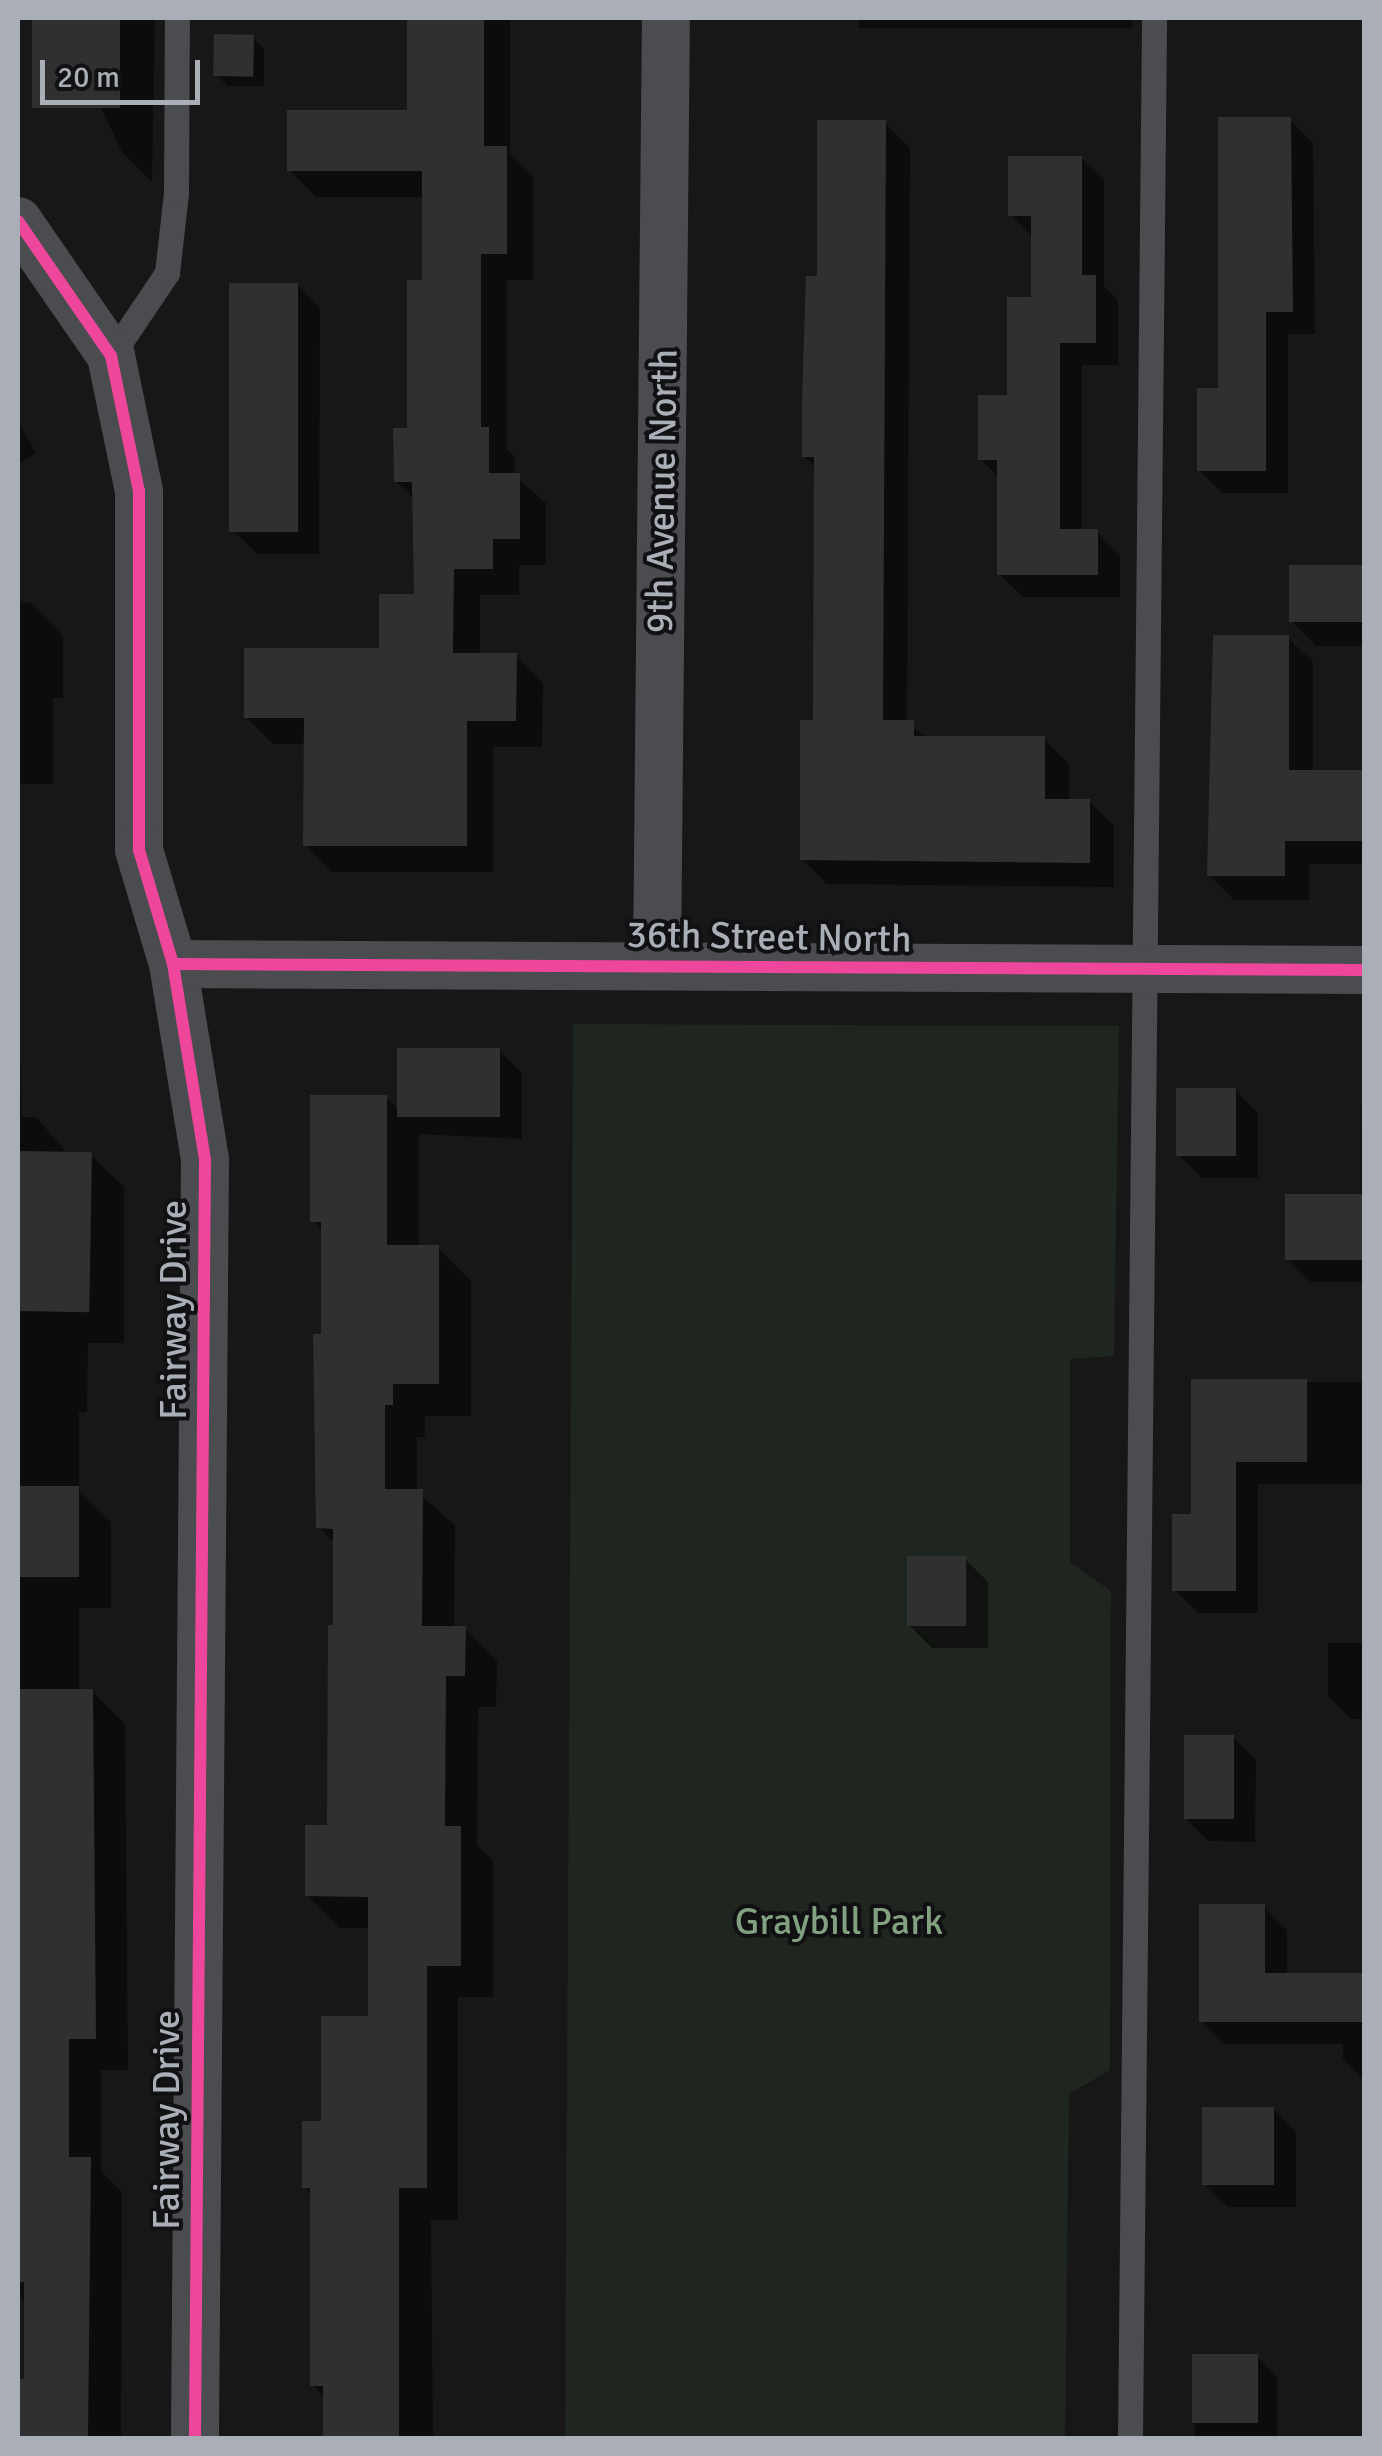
<!DOCTYPE html>
<html>
<head>
<meta charset="utf-8">
<style>
	body { margin:0 }
	#map { position:relative; width:1382px; height:2456px; overflow:hidden; background:#171717; font-family:Signika,sans-serif }
	div>[style] { position:absolute }
	[style*='--x'] { left:calc(var(--x)*1px); top:calc(var(--y)*1px); width:calc(var(--w)*1px); rotate:calc(var(--a)*1deg) }
	.green>* { inset:0; background:#1f251f }
	.shadow>* { inset:0; background:#0007; transform-origin:0 0 }
	.building>* { inset:0; background:#303031; transform-origin:0 0 }
	.lane>* { height:25px; margin:-12.5px; padding:0 12.5px; transform-origin:12.5px; border-radius:12.5px; background:#4b4c4f }
	.street>* { height:48px; margin:-24px; padding:0 24px; transform-origin:24px; border-radius:24px; background:#4b4c4f }
	.cycleway>* { height:12px; margin:-6px; padding:0 6px; transform-origin:6px; border-radius:6px; background:#ed469a }
	span { translate:-50% -50%; white-space:nowrap; text-align:center; line-height:1.15; -webkit-text-stroke:8px #111113; paint-order:stroke }
	.street-label { font-size:38px; color:#a9aeb7 }
	.park-label { font-size:38px; color:#82a181 }
	.frame { position:absolute; inset:0; border:20px solid #a9aeb7; pointer-events:none }
	.scale { position:absolute; left:40px; top:60px; width:160px; height:45px; box-sizing:border-box; border:5px solid #a9aeb7; border-top:0; padding-left:12px; font-size:30px; line-height:35px; white-space:nowrap; color:#a9aeb7; -webkit-text-stroke:8px #111113; paint-order:stroke }
</style>
</head>
<body>
<div id="map">
	<div class="green">
		<div style="clip-path:polygon(573px 1024px,1119px 1026px,1114px 1356px,1070px 1359px,1070px 1562px,1111px 1591px,1110px 2070px,1069px 2094px,1065px 2438px,565px 2438px)"></div>
	</div>
	<div class="shadow">
		<div style="clip-path:polygon(35px 18px,155px 18px,152px 182px,122px 152px,96px 97px,35px 74px)"></div>
		<div style="clip-path:polygon(410px 18px,510px 18px,510px 153px,533px 176px,533px 280px,507px 280px,507px 449px,515px 457px,515px 476px,546px 503px,546px 565px,519px 565px,519px 595px,480px 595px,480px 656px,516px 656px,543px 683px,542px 747px,493px 747px,493px 872px,332px 872px,305px 845px,307px 744px,273px 744px,246px 717px,381px 650px,416px 596px,415px 500px,396px 481px,410px 430px,425px 282px,425px 197px,316px 197px,289px 170px,410px 112px)"></div>
		<div style="left:859px;top:18px;width:273px;height:10px"></div>
		<div style="clip-path:polygon(253px 38px,264px 49px,264px 86px,227px 86px,216px 74px)"></div>
		<div style="clip-path:polygon(1290px 120px,1313px 143px,1315px 334px,1288px 334px,1288px 493px,1222px 493px,1199px 470px)"></div>
		<div style="clip-path:polygon(885px 123px,910px 148px,907px 723px,929px 739px,1044px 739px,1069px 764px,1069px 801px,1089px 801px,1114px 826px,1114px 887px,827px 884px,802px 859px,816px 723px,816px 468px,804px 456px,820px 278px)"></div>
		<div style="clip-path:polygon(1081px 158px,1104px 181px,1104px 286px,1118px 301px,1118px 365px,1082px 365px,1082px 532px,1097px 532px,1120px 555px,1120px 597px,1023px 597px,999px 574px,999px 478px,980px 458px,1009px 398px,1033px 300px,1033px 237px,1011px 215px)"></div>
		<div style="clip-path:polygon(297px 285px,320px 308px,319px 554px,257px 554px,234px 531px)"></div>
		<div style="clip-path:polygon(18px 421px,36px 453px,18px 464px)"></div>
		<div style="clip-path:polygon(1291px 567px,1364px 567px,1364px 646px,1316px 646px,1291px 621px)"></div>
		<div style="clip-path:polygon(18px 603px,30px 603px,63px 636px,63px 698px,53px 698px,53px 784px,18px 784px)"></div>
		<div style="clip-path:polygon(1288px 638px,1313px 662px,1313px 772px,1364px 772px,1364px 864px,1309px 864px,1309px 900px,1234px 900px,1209px 875px)"></div>
		<div style="clip-path:polygon(18px 993px,22px 1117px,36px 1117px,68px 1154px,91px 1155px,124px 1187px,124px 1343px,88px 1343px,87px 1412px,79px 1412px,79px 1490px,111px 1522px,111px 1608px,79px 1608px,79px 1691px,92px 1691px,125px 1724px,128px 2070px,101px 2070px,101px 2171px,122px 2192px,121px 2438px,18px 2438px,18px 2381px,27px 2382px,27px 2305px,18px 2295px)"></div>
		<div style="clip-path:polygon(499px 1050px,522px 1073px,522px 1139px,419px 1134px,419px 1248px,438px 1248px,471px 1281px,471px 1416px,425px 1416px,425px 1437px,417px 1437px,417px 1492px,455px 1525px,454px 1628px,464px 1628px,497px 1661px,496px 1707px,478px 1707px,477px 1845px,493px 1861px,493px 1997px,458px 1997px,458px 2220px,431px 2220px,433px 2438px,326px 2438px,326px 2398px,312px 2385px,312px 2195px,304px 2187px,323px 2124px,371px 2019px,371px 1928px,340px 1928px,307px 1895px,329px 1828px,335px 1627px,335px 1544px,319px 1527px,323px 1231px,312px 1220px,386px 1097px,400px 1111px)"></div>
		<div style="clip-path:polygon(1235px 1090px,1258px 1113px,1258px 1178px,1202px 1178px,1179px 1155px)"></div>
		<div style="clip-path:polygon(1361px 1090px,1364px 1282px,1311px 1282px,1288px 1259px,1361px 1196px)"></div>
		<div style="clip-path:polygon(1193px 1382px,1364px 1382px,1364px 1484px,1258px 1484px,1258px 1613px,1198px 1613px,1175px 1590px,1193px 1516px)"></div>
		<div style="clip-path:polygon(965px 1559px,988px 1582px,988px 1648px,932px 1648px,909px 1625px)"></div>
		<div style="clip-path:polygon(1328px 1643px,1364px 1643px,1364px 1719px,1351px 1719px,1328px 1696px)"></div>
		<div style="clip-path:polygon(1233px 1737px,1256px 1760px,1255px 1842px,1208px 1841px,1185px 1818px)"></div>
		<div style="clip-path:polygon(1264px 1907px,1287px 1930px,1287px 1976px,1364px 1976px,1364px 2081px,1343px 2059px,1343px 2044px,1225px 2044px,1202px 2021px)"></div>
		<div style="clip-path:polygon(1273px 2109px,1296px 2132px,1296px 2207px,1228px 2207px,1205px 2184px)"></div>
		<div style="clip-path:polygon(1195px 2357px,1257px 2357px,1277px 2377px,1277px 2438px,1195px 2438px)"></div>
	</div>
	<div class="building">
		<div style="left:32px;top:18px;width:88px;height:90px"></div>
		<div style="clip-path:polygon(407px 18px,484px 18px,484px 146px,507px 146px,507px 254px,481px 254px,481px 427px,489px 427px,489px 473px,520px 473px,520px 539px,493px 539px,493px 569px,454px 569px,453px 653px,517px 653px,516px 721px,467px 721px,467px 846px,303px 846px,304px 718px,244px 718px,244px 648px,379px 648px,379px 594px,414px 594px,412px 482px,394px 482px,393px 428px,407px 428px,407px 280px,422px 280px,422px 171px,287px 171px,287px 110px,407px 110px)"></div>
		<div style="left:214px;top:34px;width:40px;height:42px;rotate:1deg"></div>
		<div style="clip-path:polygon(1218px 117px,1291px 117px,1293px 312px,1266px 312px,1266px 471px,1197px 471px,1197px 388px,1218px 388px)"></div>
		<div style="clip-path:polygon(817px 120px,886px 120px,883px 720px,914px 720px,914px 736px,1045px 736px,1045px 799px,1090px 799px,1090px 863px,800px 860px,800px 720px,813px 720px,814px 457px,802px 457px,802px 400px,806px 276px,817px 276px)"></div>
		<div style="clip-path:polygon(1008px 156px,1082px 156px,1082px 275px,1096px 275px,1096px 343px,1060px 343px,1060px 529px,1098px 529px,1098px 575px,997px 575px,997px 460px,978px 460px,978px 395px,1007px 395px,1007px 297px,1031px 297px,1031px 216px,1008px 216px)"></div>
		<div style="left:229px;top:283px;width:69px;height:249px"></div>
		<div style="left:1289px;top:565px;width:73px;height:57px"></div>
		<div style="clip-path:polygon(1213px 635px,1289px 635px,1289px 770px,1364px 770px,1364px 841px,1285px 841px,1285px 876px,1207px 876px)"></div>
		<div style="left:397px;top:1048px;width:103px;height:69px"></div>
		<div style="left:1176px;top:1088px;width:60px;height:68px"></div>
		<div style="clip-path:polygon(310px 1095px,387px 1095px,387px 1245px,439px 1245px,439px 1384px,393px 1384px,393px 1405px,385px 1405px,385px 1489px,423px 1489px,422px 1626px,466px 1626px,465px 1676px,446px 1676px,445px 1826px,461px 1826px,461px 1966px,427px 1966px,427px 2188px,399px 2188px,399px 2438px,323px 2438px,323px 2386px,310px 2386px,310px 2188px,302px 2188px,302px 2121px,321px 2121px,321px 2016px,368px 2016px,368px 1897px,305px 1896px,305px 1825px,327px 1825px,328px 1625px,333px 1625px,333px 1529px,316px 1528px,313px 1334px,321px 1334px,321px 1222px,310px 1222px)"></div>
		<div style="left:18px;top:1151px;width:74px;height:160px;rotate:1deg"></div>
		<div style="left:1285px;top:1194px;width:79px;height:66px"></div>
		<div style="clip-path:polygon(1191px 1379px,1307px 1379px,1307px 1462px,1236px 1462px,1236px 1591px,1172px 1591px,1172px 1514px,1191px 1514px)"></div>
		<div style="left:18px;top:1486px;width:61px;height:91px"></div>
		<div style="left:907px;top:1556px;width:59px;height:70px"></div>
		<div style="clip-path:polygon(18px 1689px,93px 1689px,96px 2039px,69px 2039px,69px 2157px,91px 2157px,88px 2438px,18px 2438px,18px 2379px,24px 2379px,24px 2282px,18px 2282px)"></div>
		<div style="left:1184px;top:1735px;width:50px;height:84px"></div>
		<div style="clip-path:polygon(1199px 1904px,1265px 1904px,1265px 1973px,1364px 1973px,1364px 2022px,1199px 2022px)"></div>
		<div style="left:1202px;top:2107px;width:72px;height:78px"></div>
		<div style="left:1192px;top:2354px;width:66px;height:69px"></div>
	</div>
	<div class="lane">
		<div style="--x:111;--y:356;--w:100;--a:-56"></div>
		<div style="--x:167;--y:273;--w:81;--a:-83.6"></div>
		<div style="--x:176;--y:193;--w:175;--a:-89.7"></div>
		<div style="--x:1130;--y:2438;--w:2420;--a:-89.43"></div>
	</div>
	<div class="street">
		<div style="--x:18;--y:221;--w:164;--a:55.4"></div>
		<div style="--x:111;--y:356;--w:138;--a:78.3"></div>
		<div style="--x:139;--y:491;--w:359;--a:90"></div>
		<div style="--x:139;--y:850;--w:119;--a:73.4"></div>
		<div style="--x:173;--y:964;--w:199;--a:80.7"></div>
		<div style="--x:205;--y:1160;--w:1278;--a:90.45"></div>
		<div style="--x:173;--y:964;--w:1191;--a:0.29"></div>
		<div style="--x:657;--y:965;--w:947;--a:-89.46"></div>
	</div>
	<div class="cycleway">
		<div style="--x:18;--y:221;--w:164;--a:55.4"></div>
		<div style="--x:111;--y:356;--w:138;--a:78.3"></div>
		<div style="--x:139;--y:491;--w:359;--a:90"></div>
		<div style="--x:139;--y:850;--w:119;--a:73.4"></div>
		<div style="--x:173;--y:964;--w:199;--a:80.7"></div>
		<div style="--x:205;--y:1160;--w:1278;--a:90.45"></div>
		<div style="--x:173;--y:964;--w:1191;--a:0.29"></div>
	</div>
	<div class="street-label">
		<span style="left:662px;top:491px;rotate:-89deg">9th Avenue North</span>
		<span style="left:769px;top:937px;rotate:1deg">36th Street North</span>
		<span style="left:174px;top:1310px;rotate:-90deg">Fairway Drive</span>
		<span style="left:167px;top:2120px;rotate:-90deg">Fairway Drive</span>
	</div>
	<div class="park-label">
		<span style="left:839px;top:1922px">Graybill Park</span>
	</div>
	<div class="frame"></div>
	<div class="scale">20 m</div>
</div>
</body>
</html>
